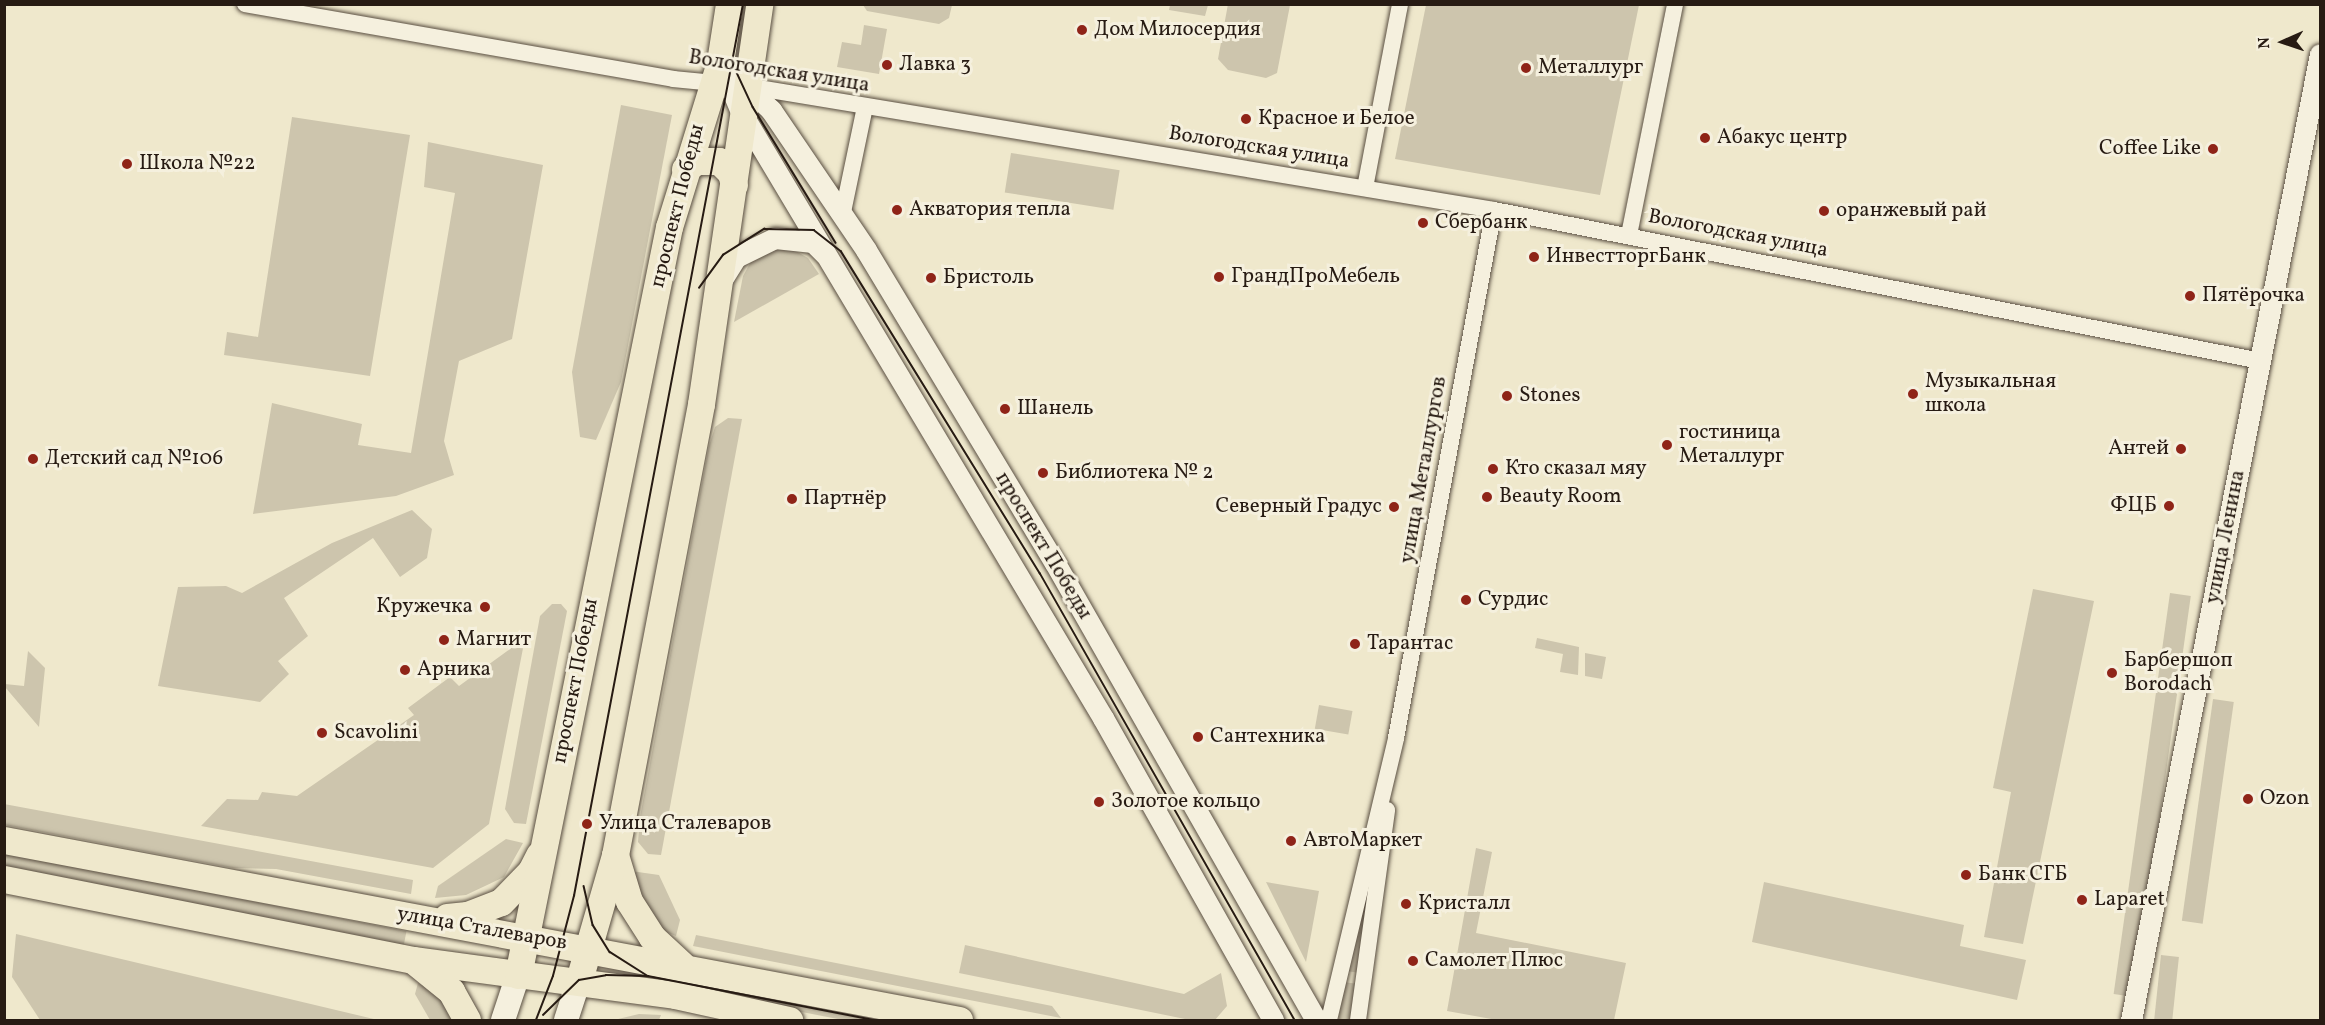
<!DOCTYPE html>
<html>
<head>
<meta charset="utf-8">
<style>
	body { margin:0 }
	#map { position:relative; width:2325px; height:1025px; overflow:hidden; background:#efe8cc; font-family:Vollkorn,serif }
	div>[style] { position:absolute }
	[style*='--x'] { left:calc(var(--x)*1px); top:calc(var(--y)*1px); width:calc(var(--w)*1px); rotate:calc(var(--a)*1deg) }
	.green>* { inset:0; background:#cdc5ad; transform-origin:0 0 }
	.roads { filter:drop-shadow(0 0 2px #594e41) drop-shadow(0 0 2px #594e41) }
	.minor>* { height:16px; margin:-8px; padding:0 8px; transform-origin:8px; border-radius:8px; background:#f5f0de }
	.tertiary>* { height:21px; margin:-10.5px; padding:0 10.5px; transform-origin:10.5px; border-radius:10.5px; background:#f5f0de }
	.secondary>* { height:24px; margin:-12px; padding:0 12px; transform-origin:12px; border-radius:12px; background:#f5f0de }
	.primary>* { height:27px; margin:-13.5px; padding:0 13.5px; transform-origin:13.5px; border-radius:13.5px; background:#efe8cc }
	.tram>* { height:1.5px; margin:-0.75px; padding:0 0.75px; transform-origin:0.75px; border-radius:0.75px; background:#271b13 }
	.dots>* { width:16px; height:16px; translate:-50% -50%; box-sizing:border-box; border:3px solid #f5f0de; border-radius:50% }
	span { translate:-50% -50%; white-space:nowrap; text-align:center; line-height:1.15; -webkit-text-stroke:6px #f5f0de; paint-order:stroke }
	.poi-label { font-size:21px; color:#271b13 }
	.left { translate:0 -50%; text-align:left }
	.right { translate:-100% -50%; text-align:right }
	.street-label { font-size:21px; color:#271b13 }
	.frame { position:absolute; inset:0; border:6px solid #271b13; pointer-events:none }
	.north { position:absolute; left:2253px; top:12px; width:60px; height:60px; -webkit-text-stroke:4px #f5f0de; paint-order:stroke; rotate:267deg; font-size:16px; font-weight:700; line-height:24px; text-align:center; color:#271b13 }
	.north::after { content:''; display:block; margin:auto; width:21px; height:27px; background:#271b13; clip-path:polygon(50% 0,100% 100%,50% 72%,0 100%) }
</style>
</head>
<body>
<div id="map">
	<div class="green">
		<div style="clip-path:polygon(1228px 4px,1290px 5px,1277px 73px,1266px 78px,1228px 70px,1218px 59px)"></div>
		<div style="clip-path:polygon(863px 5px,952px 5px,949px 18px,939px 24px,867px 11px)"></div>
		<div style="clip-path:polygon(1170px 5px,1170px 4px,1208px 5px,1205px 16px,1169px 10px)"></div>
		<div style="clip-path:polygon(1426px 5px,1639px 5px,1600px 195px,1395px 159px)"></div>
		<div style="clip-path:polygon(864px 25px,887px 29px,879px 74px,837px 67px,842px 42px,861px 45px)"></div>
		<div style="clip-path:polygon(621px 105px,672px 115px,621px 382px,596px 440px,580px 437px,572px 372px)"></div>
		<div style="clip-path:polygon(292px 117px,410px 135px,370px 376px,224px 355px,227px 332px,258px 337px)"></div>
		<div style="clip-path:polygon(428px 142px,543px 165px,512px 339px,459px 361px,444px 441px,454px 475px,396px 496px,253px 514px,272px 403px,362px 424px,358px 445px,411px 453px,455px 193px,424px 187px)"></div>
		<div style="left:1011px;top:153px;width:110px;height:40px;rotate:9deg"></div>
		<div style="clip-path:polygon(775px 248px,794px 250px,808px 258px,819px 274px,734px 322px,743px 276px,754px 256px)"></div>
		<div style="clip-path:polygon(728px 418px,742px 419px,661px 855px,648px 854px,638px 842px,640px 817px,709px 446px,715px 427px)"></div>
		<div style="clip-path:polygon(412px 510px,432px 529px,427px 558px,400px 577px,373px 538px,284px 598px,308px 636px,278px 661px,289px 674px,260px 702px,158px 686px,178px 587px,226px 586px,242px 593px,332px 543px)"></div>
		<div style="clip-path:polygon(2033px 589px,2094px 601px,2023px 944px,1984px 937px,2011px 792px,1993px 788px)"></div>
		<div style="left:2170px;top:593px;width:21px;height:405px;rotate:8deg"></div>
		<div style="clip-path:polygon(552px 604px,561px 604px,567px 611px,526px 824px,514px 823px,505px 809px,540px 616px)"></div>
		<div style="clip-path:polygon(525px 638px,489px 824px,433px 868px,201px 826px,227px 799px,258px 800px,262px 792px,297px 796px,414px 715px,408px 708px,450px 677px,459px 686px)"></div>
		<div style="clip-path:polygon(1537px 638px,1579px 647px,1578px 675px,1560px 672px,1563px 654px,1535px 648px)"></div>
		<div style="clip-path:polygon(28px 651px,45px 668px,39px 727px,5px 687px,5px 684px,24px 686px)"></div>
		<div style="clip-path:polygon(1585px 653px,1606px 657px,1602px 679px,1585px 676px)"></div>
		<div style="left:2213px;top:699px;width:21px;height:224px;rotate:8deg"></div>
		<div style="left:1319px;top:705px;width:34px;height:24px;rotate:10deg"></div>
		<div style="clip-path:polygon(4px 804px,413px 880px,411px 894px,276px 869px,233px 868px,5px 825px)"></div>
		<div style="clip-path:polygon(506px 839px,523px 843px,504px 877px,466px 895px,435px 898px,438px 886px)"></div>
		<div style="clip-path:polygon(1476px 848px,1492px 852px,1476px 933px,1626px 963px,1614px 1020px,1497px 1020px,1447px 1011px)"></div>
		<div style="left:4px;top:853px;width:410px;height:15px;rotate:11deg"></div>
		<div style="clip-path:polygon(631px 871px,659px 875px,680px 920px,676px 936px,661px 930px,647px 916px)"></div>
		<div style="clip-path:polygon(1266px 882px,1319px 891px,1306px 962px)"></div>
		<div style="clip-path:polygon(1764px 882px,1964px 925px,1960px 946px,2026px 960px,2017px 1000px,1752px 942px)"></div>
		<div style="clip-path:polygon(1363px 924px,1360px 973px,1346px 971px,1353px 945px)"></div>
		<div style="clip-path:polygon(16px 934px,378px 1020px,40px 1020px,12px 977px)"></div>
		<div style="clip-path:polygon(696px 935px,1052px 1006px,1061px 1018px,693px 946px)"></div>
		<div style="clip-path:polygon(965px 945px,1184px 994px,1221px 973px,1227px 1006px,1215px 1020px,1190px 1020px,959px 973px)"></div>
		<div style="left:2161px;top:955px;width:18px;height:66px;rotate:6deg"></div>
		<div style="clip-path:polygon(687px 978px,905px 1020px,843px 1020px,684px 989px)"></div>
		<div style="left:1343px;top:982px;width:16px;height:38px;rotate:7deg"></div>
		<div style="clip-path:polygon(418px 983px,438px 993px,455px 1020px,430px 1020px,415px 994px)"></div>
		<div style="clip-path:polygon(639px 1014px,661px 1015px,659px 1020px,614px 1020px)"></div>
	</div>
	<div class="roads">
		<div class="minor">
			<div style="--x:245;--y:4;--w:435;--a:9.9"></div>
			<div style="--x:673;--y:79;--w:73;--a:5.5"></div>
			<div style="--x:746;--y:86;--w:758;--a:9.41"></div>
			<div style="--x:1494;--y:210;--w:782;--a:11.14"></div>
			<div style="--x:1365;--y:188;--w:187;--a:-79.2"></div>
			<div style="--x:843;--y:212;--w:107;--a:-78.2"></div>
			<div style="--x:1629;--y:235;--w:236;--a:-78.7"></div>
			<div style="--x:1329;--y:1020;--w:290;--a:-76.6"></div>
			<div style="--x:1396;--y:738;--w:537;--a:-79.49"></div>
			<div style="--x:1358;--y:1020;--w:212;--a:-82.1"></div>
		</div>
		<div class="tertiary">
			<div style="--x:720;--y:62;--w:56;--a:67.1"></div>
			<div style="--x:742;--y:114;--w:704;--a:59.13"></div>
			<div style="--x:1103;--y:718;--w:347;--a:60.6"></div>
			<div style="--x:746;--y:86;--w:35;--a:44"></div>
			<div style="--x:771;--y:110;--w:169;--a:55.8"></div>
			<div style="--x:866;--y:250;--w:366;--a:58.9"></div>
			<div style="--x:1055;--y:563;--w:526;--a:60.27"></div>
			<div style="--x:721;--y:281;--w:28;--a:-58"></div>
			<div style="--x:736;--y:257;--w:43;--a:-26"></div>
			<div style="--x:775;--y:238;--w:38;--a:6"></div>
			<div style="--x:813;--y:242;--w:17;--a:45"></div>
			<div style="--x:2131;--y:1020;--w:984;--a:-78.93"></div>
		</div>
		<div class="secondary">
			<div style="--x:503;--y:1020;--w:47;--a:-71.6"></div>
			<div style="--x:566;--y:1020;--w:42;--a:-72"></div>
		</div>
		<div class="primary">
			<div style="--x:685;--y:169;--w:14;--a:-34"></div>
			<div style="--x:697;--y:161;--w:22;--a:0"></div>
			<div style="--x:719;--y:161;--w:17;--a:45"></div>
			<div style="--x:731;--y:173;--w:12;--a:76"></div>
			<div style="--x:4;--y:840;--w:972;--a:10.67"></div>
			<div style="--x:615;--y:855;--w:48;--a:73.1"></div>
			<div style="--x:629;--y:901;--w:43;--a:57.4"></div>
			<div style="--x:652;--y:937;--w:41;--a:43"></div>
			<div style="--x:4;--y:879;--w:417;--a:11.2"></div>
			<div style="--x:413;--y:960;--w:264;--a:7.6"></div>
			<div style="--x:675;--y:995;--w:117;--a:12.4"></div>
			<div style="--x:447;--y:917;--w:20;--a:-6"></div>
			<div style="--x:467;--y:915;--w:36;--a:-21"></div>
			<div style="--x:501;--y:902;--w:43;--a:-45.9"></div>
			<div style="--x:531;--y:871;--w:18;--a:-63"></div>
			<div style="--x:414;--y:961;--w:48;--a:39"></div>
			<div style="--x:451;--y:991;--w:33;--a:61"></div>
			<div style="--x:518;--y:975;--w:763;--a:-78.59"></div>
			<div style="--x:669;--y:227;--w:173;--a:-72.8"></div>
			<div style="--x:720;--y:62;--w:59;--a:-81.2"></div>
			<div style="--x:579;--y:980;--w:130;--a:-73.9"></div>
			<div style="--x:615;--y:855;--w:459;--a:-79.2"></div>
			<div style="--x:701;--y:404;--w:404;--a:-81.7"></div>
		</div>
	</div>
	<div class="tram">
		<div style="--x:733;--y:64;--w:47;--a:65.1"></div>
		<div style="--x:753;--y:107;--w:159;--a:58.6"></div>
		<div style="--x:699;--y:288;--w:41;--a:-54"></div>
		<div style="--x:723;--y:255;--w:49;--a:-32.4"></div>
		<div style="--x:764;--y:229;--w:50;--a:1.1"></div>
		<div style="--x:814;--y:230;--w:34;--a:38"></div>
		<div style="--x:841;--y:251;--w:379;--a:58.3"></div>
		<div style="--x:1040;--y:573;--w:515;--a:60.3"></div>
		<div style="--x:584;--y:886;--w:40;--a:77"></div>
		<div style="--x:593;--y:925;--w:32;--a:58"></div>
		<div style="--x:610;--y:952;--w:45;--a:32.3"></div>
		<div style="--x:543;--y:1015;--w:50;--a:-44.2"></div>
		<div style="--x:579;--y:980;--w:27;--a:-10"></div>
		<div style="--x:606;--y:975;--w:42;--a:1.4"></div>
		<div style="--x:648;--y:976;--w:231;--a:11"></div>
		<div style="--x:536;--y:1020;--w:47;--a:-68.9"></div>
		<div style="--x:553;--y:976;--w:83;--a:-75.3"></div>
		<div style="--x:574;--y:896;--w:908;--a:-79.27"></div>
	</div>
	<div class="dots">
		<div style="left:1082px;top:30px;background:#8f2418"></div>
		<div style="left:887px;top:65px;background:#8f2418"></div>
		<div style="left:1526px;top:68px;background:#8f2418"></div>
		<div style="left:1246px;top:119px;background:#8f2418"></div>
		<div style="left:1705px;top:138px;background:#8f2418"></div>
		<div style="left:2213px;top:149px;background:#8f2418"></div>
		<div style="left:127px;top:164px;background:#8f2418"></div>
		<div style="left:897px;top:210px;background:#8f2418"></div>
		<div style="left:1824px;top:211px;background:#8f2418"></div>
		<div style="left:1423px;top:223px;background:#8f2418"></div>
		<div style="left:1534px;top:257px;background:#8f2418"></div>
		<div style="left:1219px;top:277px;background:#8f2418"></div>
		<div style="left:931px;top:278px;background:#8f2418"></div>
		<div style="left:2190px;top:296px;background:#8f2418"></div>
		<div style="left:1913px;top:394px;background:#8f2418"></div>
		<div style="left:1507px;top:396px;background:#8f2418"></div>
		<div style="left:1005px;top:409px;background:#8f2418"></div>
		<div style="left:1667px;top:445px;background:#8f2418"></div>
		<div style="left:2181px;top:449px;background:#8f2418"></div>
		<div style="left:33px;top:459px;background:#8f2418"></div>
		<div style="left:1493px;top:469px;background:#8f2418"></div>
		<div style="left:1043px;top:473px;background:#8f2418"></div>
		<div style="left:1487px;top:497px;background:#8f2418"></div>
		<div style="left:792px;top:499px;background:#8f2418"></div>
		<div style="left:2169px;top:506px;background:#8f2418"></div>
		<div style="left:1394px;top:507px;background:#8f2418"></div>
		<div style="left:1466px;top:600px;background:#8f2418"></div>
		<div style="left:485px;top:607px;background:#8f2418"></div>
		<div style="left:444px;top:640px;background:#8f2418"></div>
		<div style="left:1355px;top:644px;background:#8f2418"></div>
		<div style="left:405px;top:670px;background:#8f2418"></div>
		<div style="left:2112px;top:673px;background:#8f2418"></div>
		<div style="left:322px;top:733px;background:#8f2418"></div>
		<div style="left:1198px;top:737px;background:#8f2418"></div>
		<div style="left:2248px;top:799px;background:#8f2418"></div>
		<div style="left:1099px;top:802px;background:#8f2418"></div>
		<div style="left:587px;top:824px;background:#8f2418"></div>
		<div style="left:1291px;top:841px;background:#8f2418"></div>
		<div style="left:1966px;top:875px;background:#8f2418"></div>
		<div style="left:2082px;top:900px;background:#8f2418"></div>
		<div style="left:1406px;top:904px;background:#8f2418"></div>
		<div style="left:1413px;top:961px;background:#8f2418"></div>
	</div>
	<div class="poi-label">
		<span class="left" style="left:1094px;top:30px">Дом Милосердия</span>
		<span class="left" style="left:899px;top:65px">Лавка 3</span>
		<span class="left" style="left:1538px;top:68px">Металлург</span>
		<span class="left" style="left:1258px;top:119px">Красное и Белое</span>
		<span class="left" style="left:1717px;top:138px">Абакус центр</span>
		<span class="right" style="left:2201px;top:149px">Coffee Like</span>
		<span class="left" style="left:139px;top:164px">Школа №22</span>
		<span class="left" style="left:909px;top:210px">Акватория тепла</span>
		<span class="left" style="left:1836px;top:211px">оранжевый рай</span>
		<span class="left" style="left:1435px;top:223px">Сбербанк</span>
		<span class="left" style="left:1546px;top:257px">ИнвестторгБанк</span>
		<span class="left" style="left:1231px;top:277px">ГрандПроМебель</span>
		<span class="left" style="left:943px;top:278px">Бристоль</span>
		<span class="left" style="left:2202px;top:296px">Пятёрочка</span>
		<span class="left" style="left:1925px;top:394px">Музыкальная<br>школа</span>
		<span class="left" style="left:1519px;top:396px">Stones</span>
		<span class="left" style="left:1017px;top:409px">Шанель</span>
		<span class="left" style="left:1679px;top:445px">гостиница<br>Металлург</span>
		<span class="right" style="left:2169px;top:449px">Антей</span>
		<span class="left" style="left:45px;top:459px">Детский сад №106</span>
		<span class="left" style="left:1505px;top:469px">Кто сказал мяу</span>
		<span class="left" style="left:1055px;top:473px">Библиотека № 2</span>
		<span class="left" style="left:1499px;top:497px">Beauty Room</span>
		<span class="left" style="left:804px;top:499px">Партнёр</span>
		<span class="right" style="left:2157px;top:506px">ФЦБ</span>
		<span class="right" style="left:1382px;top:507px">Северный Градус</span>
		<span class="left" style="left:1478px;top:600px">Сурдис</span>
		<span class="right" style="left:473px;top:607px">Кружечка</span>
		<span class="left" style="left:456px;top:640px">Магнит</span>
		<span class="left" style="left:1367px;top:644px">Тарантас</span>
		<span class="left" style="left:2124px;top:673px">Барбершоп<br>Borodach</span>
		<span class="left" style="left:417px;top:670px">Арника</span>
		<span class="left" style="left:334px;top:733px">Scavolini</span>
		<span class="left" style="left:1210px;top:737px">Сантехника</span>
		<span class="left" style="left:2260px;top:799px">Ozon</span>
		<span class="left" style="left:1111px;top:802px">Золотое кольцо</span>
		<span class="left" style="left:599px;top:824px">Улица Сталеваров</span>
		<span class="left" style="left:1303px;top:841px">АвтоМаркет</span>
		<span class="left" style="left:1978px;top:875px">Банк СГБ</span>
		<span class="left" style="left:2094px;top:900px">Laparet</span>
		<span class="left" style="left:1418px;top:904px">Кристалл</span>
		<span class="left" style="left:1425px;top:961px">Самолет Плюс</span>
	</div>
	<div class="street-label">
		<span style="left:779px;top:72px;rotate:9deg">Вологодская улица</span>
		<span style="left:1259px;top:148px;rotate:9deg">Вологодская улица</span>
		<span style="left:678px;top:206px;rotate:-76deg">проспект Победы</span>
		<span style="left:1738px;top:234px;rotate:11deg">Вологодская улица</span>
		<span style="left:1424px;top:470px;rotate:-80deg">улица Металлургов</span>
		<span style="left:2226px;top:537px;rotate:-79deg">улица Ленина</span>
		<span style="left:1043px;top:546px;rotate:59deg">проспект Победы</span>
		<span style="left:576px;top:681px;rotate:-79deg">проспект Победы</span>
		<span style="left:482px;top:929px;rotate:10deg">улица Сталеваров</span>
	</div>
	<div class="frame"></div>
	<div class="north">N</div>
</div>
</body>
</html>
